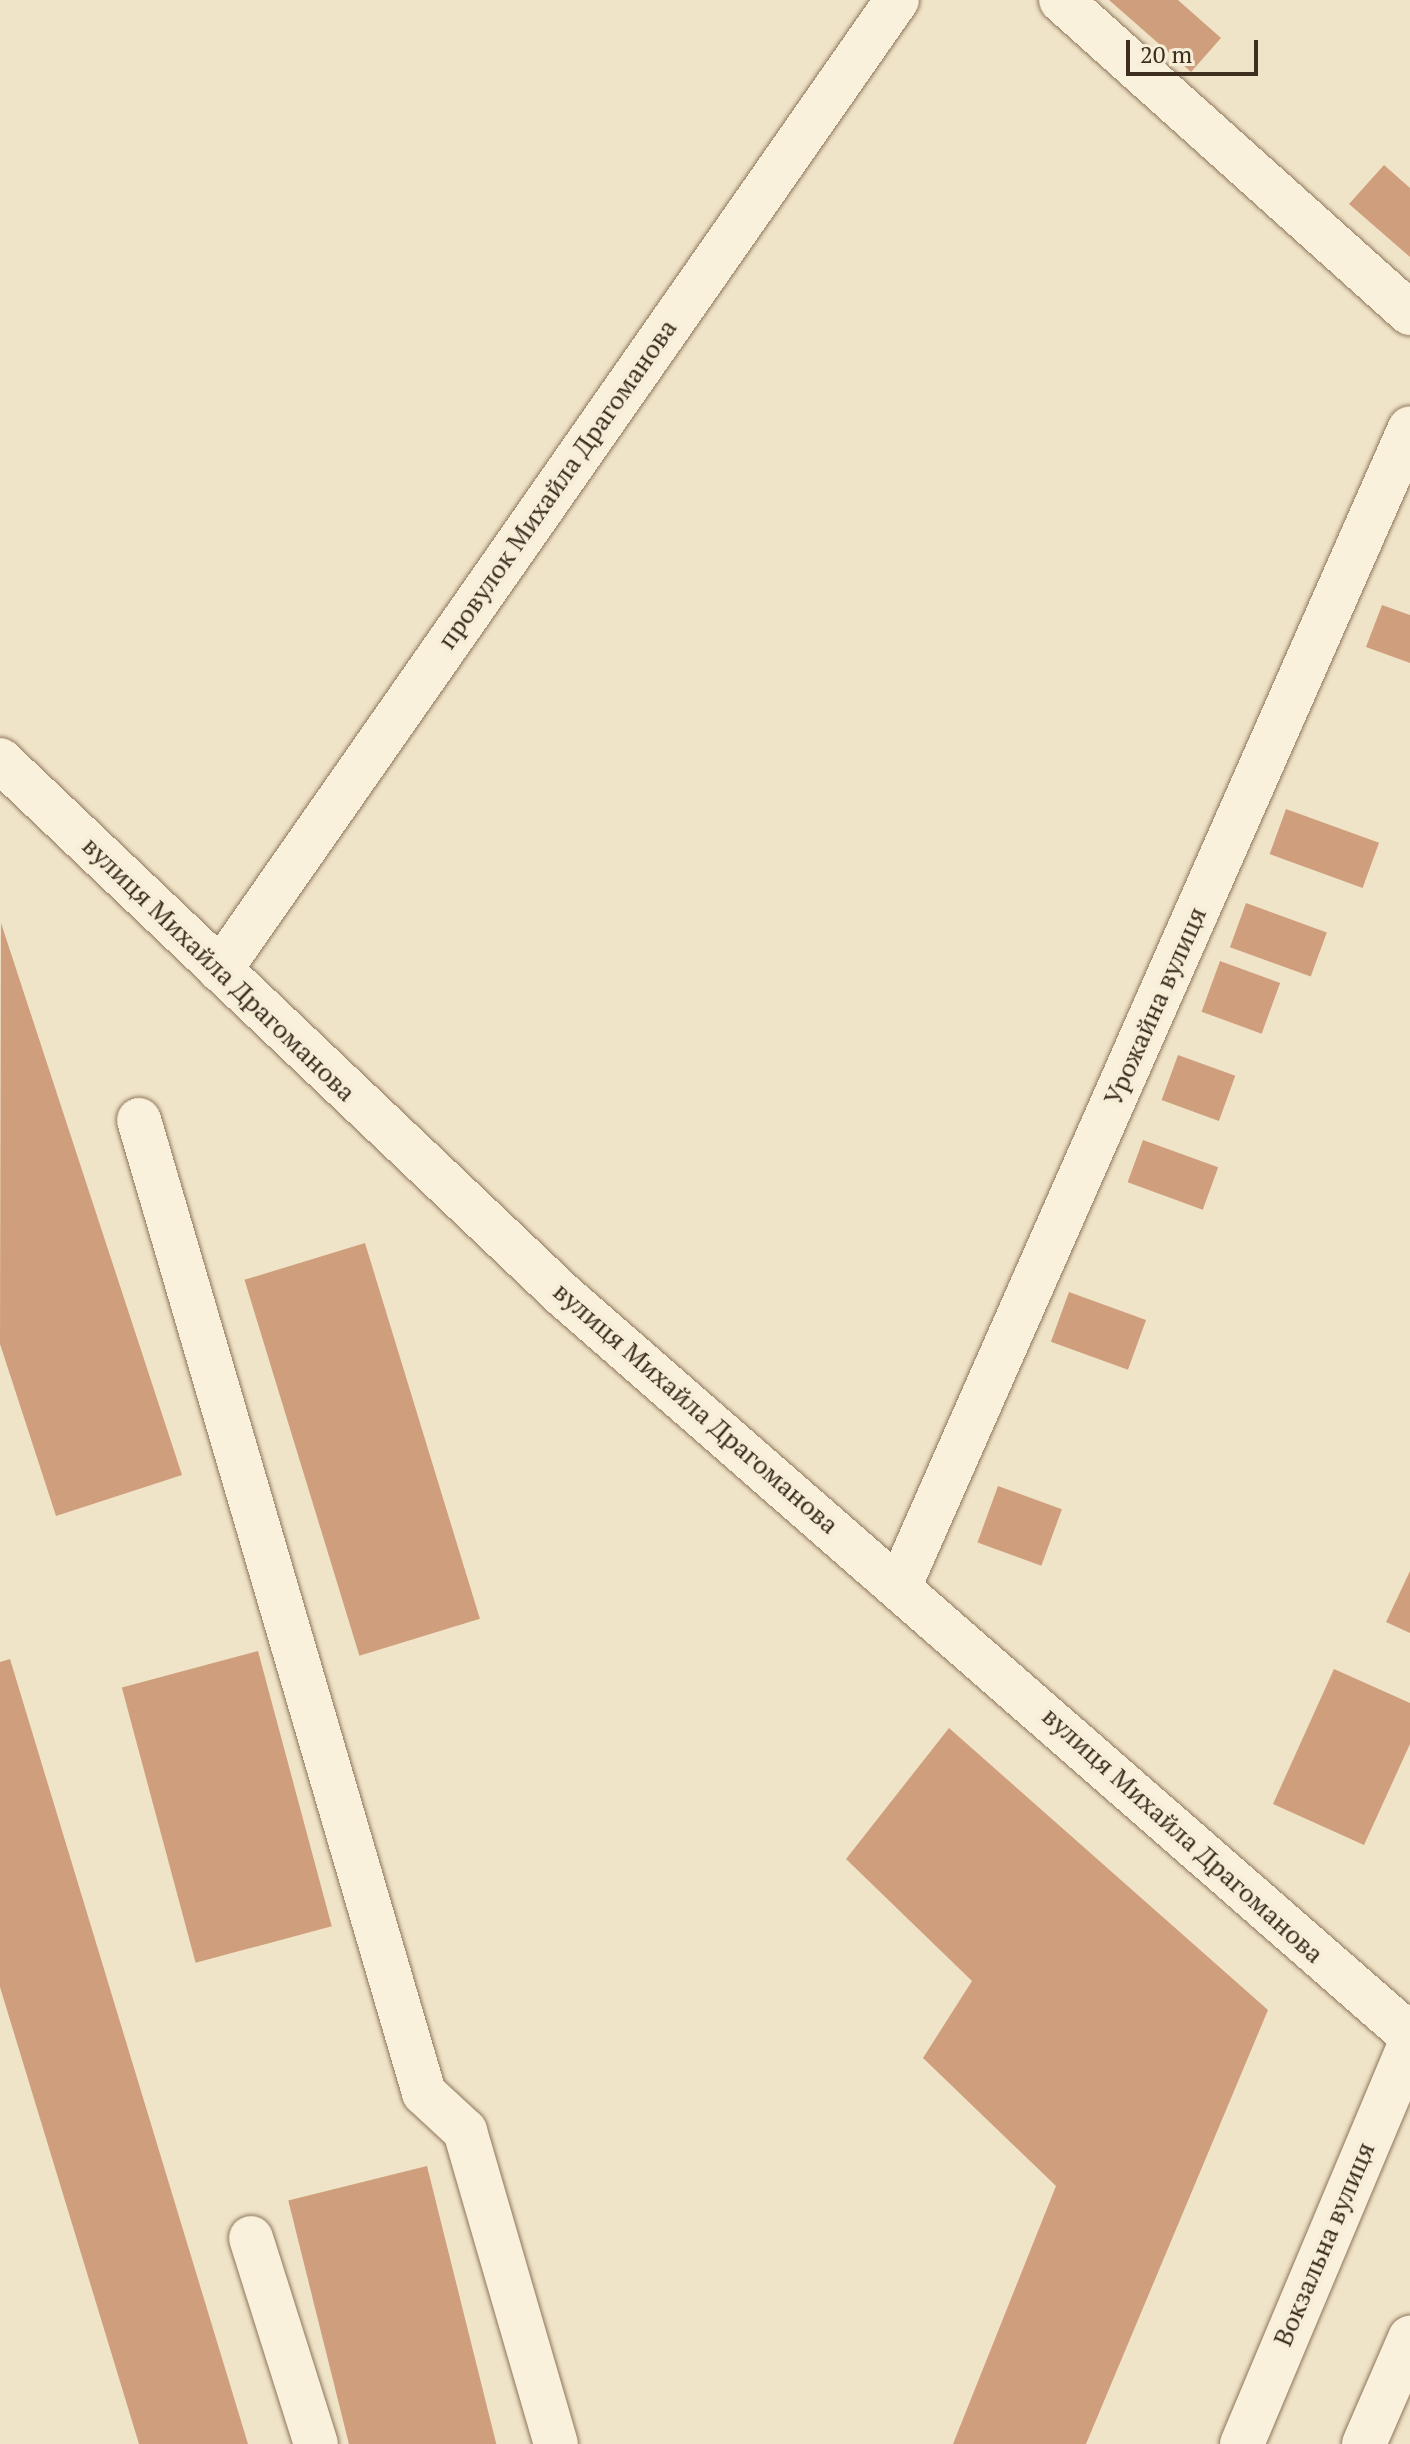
<!DOCTYPE html>
<html>
<head>
<meta charset="utf-8">
<style>
	body { margin:0 }
	#map { position:relative; width:1410px; height:2444px; overflow:hidden; background:#f0e4c8; font-family:"PT Serif",serif }
	div>[style] { position:absolute }
	[style*='--x'] { left:calc(var(--x)*1px); top:calc(var(--y)*1px); width:calc(var(--w)*1px); rotate:calc(var(--a)*1deg) }
	.building>* { inset:0; background:#cf9f7d; transform-origin:0 0 }
	.roads { filter:drop-shadow(0 0 2px #8d765c) drop-shadow(0 0 2px #8d765c) }
	.minor>* { height:44px; margin:-22px; padding:0 22px; transform-origin:22px; border-radius:22px; background:#faf1dc }
	span { translate:-50% -50%; white-space:nowrap; text-align:center; line-height:1.15; -webkit-text-stroke:8px #f7eed8; paint-order:stroke }
	.street-label { font-size:26px; color:#3d2e20 }
	.scale { position:absolute; left:1126px; top:40px; width:132px; height:36px; box-sizing:border-box; border:4px solid #3d2e20; border-top:0; padding-left:10px; font-size:24px; line-height:28px; white-space:nowrap; color:#3d2e20; -webkit-text-stroke:6px #f7eed8; paint-order:stroke }
</style>
</head>
<body>
<div id="map">
	<div class="building">
		<div style="clip-path:polygon(1109px 0,1178px 0,1221px 38px,1191px 72px)"></div>
		<div style="clip-path:polygon(1384px 165px,1410px 188px,1410px 257px,1349px 204px)"></div>
		<div style="clip-path:polygon(1382px 605px,1410px 615px,1410px 663px,1366px 647px)"></div>
		<div style="left:1286px;top:809px;width:99px;height:48px;rotate:20deg"></div>
		<div style="left:1246px;top:903px;width:86px;height:47px;rotate:20deg"></div>
		<div style="clip-path:polygon(1px 923px,182px 1475px,56px 1516px,0 1344px)"></div>
		<div style="left:1220px;top:961px;width:64px;height:54px;rotate:20deg"></div>
		<div style="left:1178px;top:1055px;width:61px;height:48px;rotate:20deg"></div>
		<div style="left:1143px;top:1140px;width:80px;height:45px;rotate:20deg"></div>
		<div style="left:365px;top:1243px;width:393px;height:126px;rotate:73deg"></div>
		<div style="left:1069px;top:1292px;width:82px;height:53px;rotate:20deg"></div>
		<div style="left:998px;top:1486px;width:68px;height:60px;rotate:20deg"></div>
		<div style="clip-path:polygon(1410px 1571px,1410px 1633px,1386px 1622px)"></div>
		<div style="left:258px;top:1651px;width:285px;height:141px;rotate:75deg"></div>
		<div style="clip-path:polygon(10px 1659px,248px 2444px,139px 2444px,0 1987px,0 1662px)"></div>
		<div style="clip-path:polygon(1334px 1669px,1410px 1703px,1410px 1744px,1364px 1845px,1273px 1804px)"></div>
		<div style="clip-path:polygon(949px 1728px,1268px 2010px,1086px 2444px,953px 2444px,1056px 2186px,923px 2058px,972px 1981px,846px 1859px)"></div>
		<div style="left:427px;top:2166px;width:287px;height:143px;rotate:76deg"></div>
	</div>
	<div class="roads">
		<div class="minor">
			<div style="--x:1061;--y:0;--w:469;--a:41.9"></div>
			<div style="--x:0;--y:760;--w:777;--a:43.54"></div>
			<div style="--x:563;--y:1295;--w:1125;--a:41.14"></div>
			<div style="--x:220;--y:970;--w:1183;--a:-55.09"></div>
			<div style="--x:139;--y:1120;--w:1014;--a:73.67"></div>
			<div style="--x:424;--y:2093;--w:56;--a:42.8"></div>
			<div style="--x:465;--y:2131;--w:326;--a:73.8"></div>
			<div style="--x:900;--y:1585;--w:1264;--a:-66.21"></div>
			<div style="--x:251;--y:2238;--w:216;--a:72.5"></div>
			<div style="--x:1242;--y:2444;--w:433;--a:-67.2"></div>
			<div style="--x:1364;--y:2444;--w:116;--a:-66.5"></div>
		</div>
	</div>
	<div class="street-label">
		<span style="left:557px;top:484px;rotate:-55deg">провулок Михайла Драгоманова</span>
		<span style="left:219px;top:969px;rotate:44deg">вулиця Михайла Драгоманова</span>
		<span style="left:1155px;top:1006px;rotate:-66deg">Урожайна вулиця</span>
		<span style="left:696px;top:1408px;rotate:41deg">вулиця Михайла Драгоманова</span>
		<span style="left:1183px;top:1835px;rotate:42deg">вулиця Михайла Драгоманова</span>
		<span style="left:1324px;top:2244px;rotate:-67deg">Вокзальна вулиця</span>
	</div>
	<div class="scale">20 m</div>
</div>
</body>
</html>
